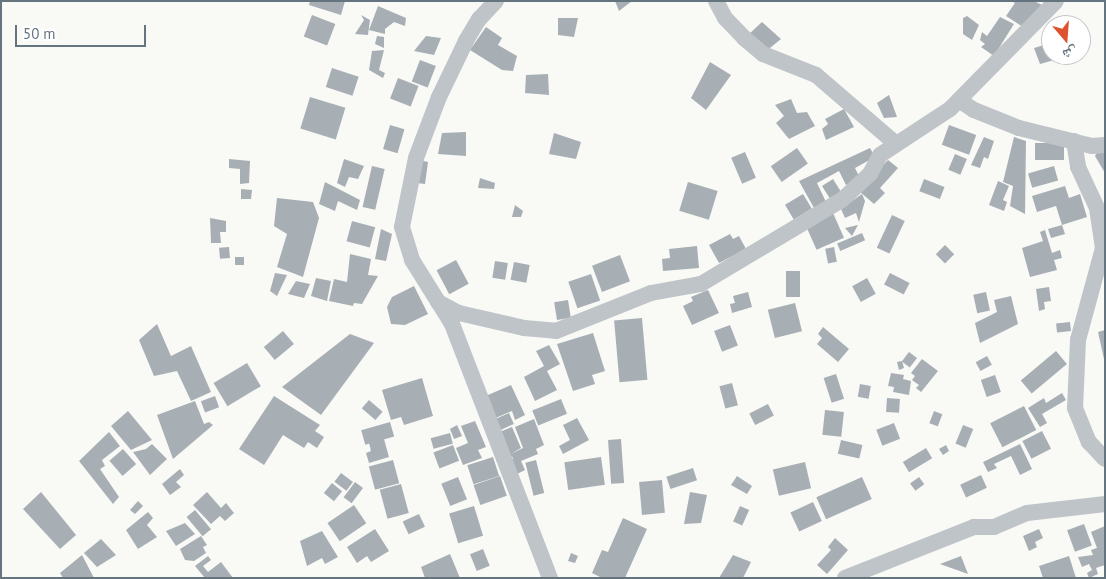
<!DOCTYPE html>
<html>
<head>
<meta charset="utf-8">
<style>
	body { margin:0 }
	#map { position:relative; width:1106px; height:579px; overflow:hidden; background:#f9f9f6; font-family:"PT Sans","Noto Naskh Arabic",sans-serif }
	div>[style] { position:absolute }
	[style*='--x'] { left:calc(var(--x)*1px); top:calc(var(--y)*1px); width:calc(var(--w)*1px); rotate:calc(var(--a)*1deg) }
	.building>* { inset:0; background:#a7afb5; transform-origin:0 0 }
	.street>* { height:16px; margin:-8px; padding:0 8px; transform-origin:8px; border-radius:8px; background:#bfc4c8 }
	span { translate:-50% -50%; white-space:nowrap; text-align:center; line-height:1.15; -webkit-text-stroke:5px #fff; paint-order:stroke }
	.frame { position:absolute; inset:0; border:2px solid #657580; pointer-events:none }
	.north { position:absolute; left:1041px; top:15px; width:50px; height:50px; box-sizing:border-box; background:#fff; border:1px solid #c1c8cc; border-radius:50%; rotate:162deg; font-size:14px; font-weight:700; line-height:20px; text-align:center; color:#657580 }
	.north::after { content:''; display:block; margin:auto; width:18px; height:22px; background:#de5231; clip-path:polygon(50% 0,100% 100%,50% 72%,0 100%) }
	.scale { position:absolute; left:15px; top:25px; width:131px; height:22px; box-sizing:border-box; border:2px solid #657580; border-top:0; padding-left:6px; font-size:15px; line-height:18px; white-space:nowrap; color:#657580; -webkit-text-stroke:4px #fff; paint-order:stroke }
</style>
</head>
<body>
<div id="map">
	<div class="building">
		<div style="clip-path:polygon(310px 1px,345px 1px,341px 15px,309px 5px)"></div>
		<div style="clip-path:polygon(615px 1px,632px 1px,619px 11px)"></div>
		<div style="clip-path:polygon(1011px 1px,1034px 1px,1042px 5px,1023px 27px,1006px 16px,1015px 3px)"></div>
		<div style="clip-path:polygon(378px 6px,406px 18px,405px 26px,394px 22px,385px 29px,385px 34px,369px 30px)"></div>
		<div style="left:312px;top:15px;width:25px;height:23px;rotate:21deg"></div>
		<div style="clip-path:polygon(361px 15px,370px 20px,368px 35px,355px 34px,364px 20px)"></div>
		<div style="clip-path:polygon(967px 16px,979px 25px,972px 40px,963px 34px,963px 18px)"></div>
		<div style="clip-path:polygon(1000px 17px,1014px 24px,994px 56px,981px 47px,985px 44px,980px 40px,982px 32px,987px 36px)"></div>
		<div style="clip-path:polygon(558px 18px,578px 18px,574px 37px,558px 35px)"></div>
		<div style="clip-path:polygon(762px 22px,781px 39px,765px 52px,748px 35px)"></div>
		<div style="clip-path:polygon(486px 27px,502px 38px,498px 45px,517px 56px,513px 71px,502px 70px,470px 50px)"></div>
		<div style="clip-path:polygon(377px 36px,384px 37px,384px 48px,375px 44px)"></div>
		<div style="clip-path:polygon(426px 36px,441px 38px,434px 55px,414px 51px)"></div>
		<div style="clip-path:polygon(1051px 43px,1051px 55px,1060px 55px,1061px 58px,1040px 64px,1034px 48px)"></div>
		<div style="clip-path:polygon(384px 50px,379px 70px,385px 73px,383px 78px,369px 70px,372px 51px)"></div>
		<div style="left:420px;top:60px;width:17px;height:23px;rotate:21deg"></div>
		<div style="clip-path:polygon(710px 62px,731px 75px,706px 110px,691px 98px)"></div>
		<div style="left:332px;top:68px;width:28px;height:20px;rotate:18deg"></div>
		<div style="clip-path:polygon(548px 74px,549px 95px,525px 93px,526px 75px)"></div>
		<div style="left:398px;top:78px;width:22px;height:22px;rotate:21deg"></div>
		<div style="clip-path:polygon(889px 95px,897px 117px,884px 118px,877px 103px)"></div>
		<div style="left:310px;top:97px;width:37px;height:33px;rotate:17deg"></div>
		<div style="clip-path:polygon(791px 99px,797px 113px,807px 112px,815px 126px,789px 139px,776px 123px,784px 116px,775px 105px)"></div>
		<div style="clip-path:polygon(844px 109px,854px 127px,826px 140px,822px 129px,828px 124px,825px 119px)"></div>
		<div style="left:390px;top:125px;width:15px;height:25px;rotate:16deg"></div>
		<div style="left:949px;top:125px;width:29px;height:21px;rotate:20deg"></div>
		<div style="clip-path:polygon(466px 132px,466px 156px,438px 154px,442px 133px)"></div>
		<div style="clip-path:polygon(554px 133px,581px 142px,576px 159px,549px 154px)"></div>
		<div style="clip-path:polygon(984px 137px,994px 141px,988px 159px,984px 157px,980px 168px,971px 165px)"></div>
		<div style="clip-path:polygon(1014px 137px,1026px 141px,1025px 214px,1010px 206px,1013px 186px,1003px 182px)"></div>
		<div style="left:1064px;top:143px;width:17px;height:29px;rotate:90deg"></div>
		<div style="left:797px;top:148px;width:19px;height:32px;rotate:55deg"></div>
		<div style="clip-path:polygon(870px 148px,875px 157px,855px 168px,860px 178px,846px 185px,839px 171px,817px 183px,826px 202px,814px 208px,799px 181px)"></div>
		<div style="clip-path:polygon(1098px 150px,1105px 151px,1105px 173px,1095px 156px)"></div>
		<div style="left:745px;top:152px;width:28px;height:15px;rotate:67deg"></div>
		<div style="left:955px;top:154px;width:13px;height:17px;rotate:23deg"></div>
		<div style="clip-path:polygon(229px 159px,250px 161px,249px 183px,240px 184px,240px 169px,229px 168px)"></div>
		<div style="clip-path:polygon(344px 159px,364px 166px,358px 179px,349px 177px,345px 187px,337px 183px)"></div>
		<div style="clip-path:polygon(419px 160px,428px 162px,425px 184px,410px 182px)"></div>
		<div style="clip-path:polygon(888px 160px,898px 168px,880px 188px,885px 193px,874px 204px,859px 191px)"></div>
		<div style="left:372px;top:166px;width:13px;height:42px;rotate:13deg"></div>
		<div style="left:1054px;top:166px;width:15px;height:27px;rotate:74deg"></div>
		<div style="clip-path:polygon(480px 178px,495px 183px,494px 189px,478px 188px)"></div>
		<div style="left:833px;top:179px;width:15px;height:13px;rotate:58deg"></div>
		<div style="left:924px;top:179px;width:22px;height:13px;rotate:21deg"></div>
		<div style="clip-path:polygon(998px 181px,1009px 186px,1003px 200px,1007px 202px,1004px 211px,989px 205px)"></div>
		<div style="clip-path:polygon(325px 182px,360px 200px,357px 210px,338px 201px,335px 211px,319px 204px)"></div>
		<div style="left:688px;top:182px;width:31px;height:30px;rotate:17deg"></div>
		<div style="clip-path:polygon(1065px 186px,1069px 198px,1080px 194px,1087px 217px,1062px 225px,1065px 234px,1051px 238px,1048px 229px,1062px 225px,1056px 206px,1037px 212px,1032px 196px)"></div>
		<div style="clip-path:polygon(241px 189px,252px 190px,251px 199px,241px 199px)"></div>
		<div style="left:803px;top:194px;width:17px;height:21px;rotate:59deg"></div>
		<div style="clip-path:polygon(862px 194px,865px 201px,859px 222px,856px 213px,845px 218px,841px 209px)"></div>
		<div style="clip-path:polygon(277px 198px,313px 202px,319px 218px,303px 277px,277px 267px,287px 234px,274px 226px)"></div>
		<div style="clip-path:polygon(515px 205px,523px 211px,521px 217px,512px 217px)"></div>
		<div style="left:833px;top:213px;width:27px;height:30px;rotate:66deg"></div>
		<div style="left:892px;top:215px;width:14px;height:36px;rotate:25deg"></div>
		<div style="clip-path:polygon(210px 218px,226px 221px,226px 232px,220px 232px,221px 243px,211px 243px)"></div>
		<div style="left:352px;top:221px;width:24px;height:21px;rotate:15deg"></div>
		<div style="clip-path:polygon(858px 225px,852px 236px,845px 228px)"></div>
		<div style="clip-path:polygon(381px 229px,392px 234px,386px 261px,375px 259px)"></div>
		<div style="clip-path:polygon(1045px 230px,1052px 253px,1060px 250px,1062px 258px,1054px 260px,1057px 270px,1030px 277px,1022px 248px,1043px 241px,1040px 232px)"></div>
		<div style="left:862px;top:233px;width:8px;height:27px;rotate:67deg"></div>
		<div style="clip-path:polygon(730px 234px,733px 239px,739px 236px,746px 249px,719px 263px,709px 245px)"></div>
		<div style="left:945px;top:245px;width:13px;height:13px;rotate:45deg"></div>
		<div style="clip-path:polygon(697px 246px,699px 268px,663px 271px,662px 259px,670px 258px,669px 249px)"></div>
		<div style="left:229px;top:247px;width:11px;height:10px;rotate:85deg"></div>
		<div style="left:834px;top:247px;width:15px;height:9px;rotate:79deg"></div>
		<div style="clip-path:polygon(350px 254px,371px 259px,368px 275px,378px 276px,362px 304px,354px 303px,353px 306px,329px 301px,334px 279px,347px 282px)"></div>
		<div style="left:620px;top:255px;width:28px;height:30px;rotate:69deg"></div>
		<div style="left:244px;top:257px;width:8px;height:9px;rotate:90deg"></div>
		<div style="left:456px;top:260px;width:27px;height:22px;rotate:62deg"></div>
		<div style="left:495px;top:261px;width:13px;height:17px;rotate:9deg"></div>
		<div style="left:514px;top:262px;width:16px;height:18px;rotate:11deg"></div>
		<div style="left:786px;top:271px;width:14px;height:26px"></div>
		<div style="clip-path:polygon(275px 273px,287px 275px,277px 296px,270px 291px)"></div>
		<div style="left:890px;top:273px;width:22px;height:13px;rotate:27deg"></div>
		<div style="left:591px;top:274px;width:28px;height:24px;rotate:71deg"></div>
		<div style="clip-path:polygon(316px 278px,331px 281px,327px 301px,311px 296px)"></div>
		<div style="left:867px;top:278px;width:18px;height:17px;rotate:61deg"></div>
		<div style="clip-path:polygon(296px 281px,310px 284px,304px 298px,288px 294px)"></div>
		<div style="clip-path:polygon(414px 286px,428px 314px,405px 325px,391px 324px,387px 307px,392px 297px)"></div>
		<div style="clip-path:polygon(1049px 287px,1051px 301px,1044px 302px,1045px 309px,1039px 311px,1036px 289px)"></div>
		<div style="clip-path:polygon(708px 290px,719px 313px,692px 325px,683px 306px,693px 301px,691px 297px)"></div>
		<div style="clip-path:polygon(748px 292px,752px 307px,732px 313px,730px 304px,735px 303px,733px 296px)"></div>
		<div style="left:986px;top:292px;width:19px;height:13px;rotate:78deg"></div>
		<div style="clip-path:polygon(1011px 296px,1018px 324px,980px 343px,975px 323px,997px 312px,994px 300px)"></div>
		<div style="left:568px;top:300px;width:18px;height:14px;rotate:81deg"></div>
		<div style="left:795px;top:303px;width:29px;height:28px;rotate:76deg"></div>
		<div style="left:642px;top:318px;width:62px;height:28px;rotate:85deg"></div>
		<div style="left:1070px;top:322px;width:9px;height:14px;rotate:84deg"></div>
		<div style="clip-path:polygon(157px 324px,171px 356px,191px 346px,211px 392px,191px 401px,177px 371px,154px 376px,139px 340px)"></div>
		<div style="left:730px;top:325px;width:22px;height:17px;rotate:69deg"></div>
		<div style="clip-path:polygon(823px 327px,849px 349px,838px 362px,817px 344px,822px 338px,818px 334px)"></div>
		<div style="clip-path:polygon(1105px 330px,1105px 359px,1104px 359px,1098px 332px)"></div>
		<div style="left:283px;top:331px;width:17px;height:25px;rotate:50deg"></div>
		<div style="clip-path:polygon(593px 333px,605px 371px,592px 375px,595px 384px,573px 391px,557px 344px)"></div>
		<div style="clip-path:polygon(350px 334px,374px 343px,321px 415px,282px 387px)"></div>
		<div style="clip-path:polygon(549px 345px,560px 364px,547px 371px,557px 390px,535px 401px,524px 377px,544px 366px,536px 351px)"></div>
		<div style="left:1056px;top:351px;width:17px;height:46px;rotate:50deg"></div>
		<div style="left:909px;top:352px;width:10px;height:12px;rotate:37deg"></div>
		<div style="left:987px;top:356px;width:10px;height:13px;rotate:61deg"></div>
		<div style="clip-path:polygon(922px 359px,938px 371px,921px 392px,916px 388px,919px 385px,912px 380px,915px 376px,911px 373px)"></div>
		<div style="clip-path:polygon(902px 361px,904px 368px,899px 370px,897px 362px)"></div>
		<div style="left:247px;top:363px;width:27px;height:39px;rotate:59deg"></div>
		<div style="clip-path:polygon(891px 373px,904px 375px,903px 379px,911px 381px,909px 395px,893px 392px,894px 387px,888px 386px)"></div>
		<div style="left:836px;top:374px;width:26px;height:13px;rotate:72deg"></div>
		<div style="left:995px;top:375px;width:18px;height:15px;rotate:71deg"></div>
		<div style="clip-path:polygon(422px 378px,433px 416px,404px 425px,401px 417px,391px 420px,382px 390px)"></div>
		<div style="left:732px;top:383px;width:23px;height:13px;rotate:75deg"></div>
		<div style="left:860px;top:384px;width:11px;height:13px;rotate:10deg"></div>
		<div style="clip-path:polygon(511px 385px,525px 415px,515px 420px,512px 411px,491px 420px,481px 398px)"></div>
		<div style="clip-path:polygon(1062px 393px,1066px 400px,1042px 414px,1047px 423px,1040px 427px,1028px 408px,1044px 398px,1046px 403px)"></div>
		<div style="left:215px;top:396px;width:12px;height:15px;rotate:70deg"></div>
		<div style="clip-path:polygon(274px 396px,320px 425px,315px 431px,324px 437px,317px 448px,308px 442px,304px 448px,283px 435px,264px 465px,239px 449px)"></div>
		<div style="left:887px;top:398px;width:13px;height:14px;rotate:4deg"></div>
		<div style="left:561px;top:399px;width:16px;height:31px;rotate:68deg"></div>
		<div style="left:369px;top:400px;width:18px;height:11px;rotate:41deg"></div>
		<div style="clip-path:polygon(195px 401px,204px 424px,209px 422px,213px 425px,173px 459px,157px 415px)"></div>
		<div style="left:768px;top:404px;width:13px;height:21px;rotate:63deg"></div>
		<div style="left:1024px;top:406px;width:27px;height:38px;rotate:63deg"></div>
		<div style="left:825px;top:410px;width:19px;height:25px;rotate:6deg"></div>
		<div style="clip-path:polygon(128px 411px,152px 440px,131px 450px,111px 426px)"></div>
		<div style="left:934px;top:411px;width:9px;height:13px;rotate:21deg"></div>
		<div style="left:509px;top:413px;width:12px;height:19px;rotate:66deg"></div>
		<div style="clip-path:polygon(577px 418px,589px 440px,563px 454px,559px 446px,570px 440px,563px 425px)"></div>
		<div style="clip-path:polygon(534px 419px,544px 445px,536px 449px,538px 454px,521px 461px,525px 470px,515px 475px,509px 460px,513px 459px,512px 456px,507px 458px,497px 433px,512px 427px,521px 448px,511px 454px,523px 448px,515px 427px)"></div>
		<div style="clip-path:polygon(475px 421px,486px 447px,478px 450px,482px 458px,463px 465px,456px 448px,468px 443px,461px 426px)"></div>
		<div style="left:390px;top:422px;width:15px;height:30px;rotate:74deg"></div>
		<div style="left:894px;top:423px;width:17px;height:19px;rotate:69deg"></div>
		<div style="clip-path:polygon(457px 425px,462px 436px,454px 439px,450px 429px)"></div>
		<div style="left:963px;top:425px;width:11px;height:20px;rotate:22deg"></div>
		<div style="left:1042px;top:431px;width:20px;height:22px;rotate:63deg"></div>
		<div style="clip-path:polygon(109px 432px,120px 446px,102px 460px,105px 466px,100px 469px,119px 497px,113px 504px,79px 461px)"></div>
		<div style="left:450px;top:433px;width:11px;height:20px;rotate:75deg"></div>
		<div style="clip-path:polygon(384px 439px,389px 457px,369px 463px,366px 453px,371px 451px,369px 443px)"></div>
		<div style="left:621px;top:439px;width:44px;height:13px;rotate:86deg"></div>
		<div style="left:841px;top:440px;width:22px;height:14px;rotate:13deg"></div>
		<div style="clip-path:polygon(152px 444px,167px 459px,150px 475px,133px 452px,146px 449px)"></div>
		<div style="clip-path:polygon(1020px 444px,1032px 469px,1020px 475px,1011px 456px,994px 464px,997px 468px,988px 472px,983px 462px)"></div>
		<div style="left:453px;top:445px;width:17px;height:21px;rotate:69deg"></div>
		<div style="clip-path:polygon(946px 445px,949px 451px,943px 455px,939px 449px)"></div>
		<div style="left:926px;top:448px;width:12px;height:27px;rotate:59deg"></div>
		<div style="left:123px;top:449px;width:20px;height:18px;rotate:49deg"></div>
		<div style="left:493px;top:457px;width:20px;height:27px;rotate:72deg"></div>
		<div style="left:601px;top:457px;width:28px;height:37px;rotate:82deg"></div>
		<div style="left:393px;top:460px;width:24px;height:25px;rotate:75deg"></div>
		<div style="left:536px;top:460px;width:34px;height:11px;rotate:76deg"></div>
		<div style="left:805px;top:462px;width:27px;height:33px;rotate:77deg"></div>
		<div style="left:693px;top:468px;width:13px;height:28px;rotate:72deg"></div>
		<div style="clip-path:polygon(180px 469px,184px 475px,176px 482px,181px 487px,170px 495px,162px 484px)"></div>
		<div style="left:341px;top:473px;width:15px;height:11px;rotate:37deg"></div>
		<div style="left:981px;top:475px;width:14px;height:23px;rotate:65deg"></div>
		<div style="left:500px;top:476px;width:21px;height:28px;rotate:71deg"></div>
		<div style="clip-path:polygon(737px 476px,752px 486px,747px 494px,731px 485px)"></div>
		<div style="left:458px;top:477px;width:24px;height:18px;rotate:68deg"></div>
		<div style="left:862px;top:477px;width:24px;height:50px;rotate:66deg"></div>
		<div style="left:919px;top:477px;width:9px;height:11px;rotate:54deg"></div>
		<div style="left:662px;top:480px;width:33px;height:23px;rotate:85deg"></div>
		<div style="left:355px;top:482px;width:10px;height:19px;rotate:37deg"></div>
		<div style="left:332px;top:483px;width:13px;height:13px;rotate:39deg"></div>
		<div style="left:401px;top:484px;width:30px;height:22px;rotate:75deg"></div>
		<div style="clip-path:polygon(41px 492px,76px 535px,60px 549px,23px 509px)"></div>
		<div style="clip-path:polygon(207px 492px,221px 508px,226px 503px,234px 513px,225px 521px,220px 516px,211px 524px,193px 505px)"></div>
		<div style="clip-path:polygon(690px 492px,707px 495px,701px 523px,684px 524px)"></div>
		<div style="clip-path:polygon(138px 501px,143px 506px,135px 514px,130px 510px)"></div>
		<div style="left:813px;top:502px;width:21px;height:25px;rotate:65deg"></div>
		<div style="left:354px;top:505px;width:22px;height:32px;rotate:56deg"></div>
		<div style="left:474px;top:506px;width:31px;height:26px;rotate:73deg"></div>
		<div style="left:740px;top:506px;width:10px;height:17px;rotate:24deg"></div>
		<div style="left:195px;top:510px;width:25px;height:11px;rotate:50deg"></div>
		<div style="clip-path:polygon(148px 512px,153px 518px,147px 525px,157px 537px,138px 549px,126px 530px)"></div>
		<div style="left:419px;top:514px;width:14px;height:18px;rotate:65deg"></div>
		<div style="clip-path:polygon(623px 518px,647px 529px,625px 578px,602px 578px,592px 573px,602px 550px,608px 552px)"></div>
		<div style="clip-path:polygon(185px 523px,195px 534px,176px 546px,166px 531px)"></div>
		<div style="left:1084px;top:524px;width:23px;height:18px;rotate:70deg"></div>
		<div style="clip-path:polygon(1105px 526px,1105px 565px,1096px 568px,1098px 574px,1089px 578px,1087px 573px,1092px 570px,1089px 564px,1082px 567px,1078px 557px,1093px 555px,1091px 550px,1097px 548px,1091px 532px)"></div>
		<div style="clip-path:polygon(375px 529px,389px 551px,371px 562px,367px 556px,357px 563px,347px 547px)"></div>
		<div style="clip-path:polygon(1039px 529px,1043px 538px,1035px 542px,1037px 547px,1029px 551px,1023px 536px)"></div>
		<div style="clip-path:polygon(322px 531px,338px 557px,325px 564px,322px 558px,307px 566px,300px 541px)"></div>
		<div style="clip-path:polygon(201px 536px,207px 545px,203px 547px,206px 553px,194px 561px,185px 560px,180px 549px)"></div>
		<div style="clip-path:polygon(835px 538px,848px 550px,827px 574px,817px 565px,831px 550px,828px 547px)"></div>
		<div style="clip-path:polygon(101px 539px,116px 555px,97px 567px,84px 553px)"></div>
		<div style="left:483px;top:549px;width:18px;height:14px;rotate:68deg"></div>
		<div style="clip-path:polygon(571px 553px,578px 556px,575px 563px,568px 561px)"></div>
		<div style="clip-path:polygon(450px 554px,460px 578px,425px 578px,421px 567px)"></div>
		<div style="clip-path:polygon(82px 555px,94px 578px,63px 578px,60px 573px)"></div>
		<div style="clip-path:polygon(733px 555px,751px 562px,743px 578px,719px 578px)"></div>
		<div style="clip-path:polygon(208px 556px,211px 560px,203px 566px,208px 572px,221px 562px,233px 578px,205px 578px,195px 566px)"></div>
		<div style="clip-path:polygon(961px 556px,968px 574px,940px 564px)"></div>
		<div style="clip-path:polygon(1069px 556px,1076px 578px,1043px 578px,1039px 566px)"></div>
	</div>
	<div class="street">
		<div style="--x:496;--y:1;--w:25;--a:133"></div>
		<div style="--x:479;--y:19;--w:26;--a:121"></div>
		<div style="--x:466;--y:41;--w:62;--a:115.7"></div>
		<div style="--x:439;--y:97;--w:65;--a:110.7"></div>
		<div style="--x:416;--y:158;--w:70;--a:101.5"></div>
		<div style="--x:402;--y:227;--w:34;--a:73"></div>
		<div style="--x:412;--y:260;--w:75;--a:58"></div>
		<div style="--x:452;--y:324;--w:272;--a:68.9"></div>
		<div style="--x:716;--y:1;--w:19;--a:62"></div>
		<div style="--x:725;--y:18;--w:28;--a:46"></div>
		<div style="--x:744;--y:38;--w:25;--a:40"></div>
		<div style="--x:763;--y:54;--w:57;--a:21.6"></div>
		<div style="--x:816;--y:75;--w:104;--a:40.7"></div>
		<div style="--x:959;--y:100;--w:18;--a:34"></div>
		<div style="--x:974;--y:110;--w:48;--a:21.8"></div>
		<div style="--x:1019;--y:128;--w:75;--a:13.9"></div>
		<div style="--x:1092;--y:146;--w:13;--a:-4"></div>
		<div style="--x:1074;--y:141;--w:26;--a:81"></div>
		<div style="--x:1078;--y:167;--w:45;--a:65.1"></div>
		<div style="--x:1097;--y:208;--w:40;--a:81.5"></div>
		<div style="--x:1103;--y:248;--w:95;--a:105.2"></div>
		<div style="--x:1078;--y:340;--w:68;--a:92.5"></div>
		<div style="--x:1075;--y:408;--w:37;--a:68"></div>
		<div style="--x:1089;--y:442;--w:23;--a:47"></div>
		<div style="--x:438;--y:302;--w:24;--a:28"></div>
		<div style="--x:459;--y:313;--w:67;--a:13"></div>
		<div style="--x:524;--y:328;--w:32;--a:5"></div>
		<div style="--x:556;--y:331;--w:102;--a:-21.8"></div>
		<div style="--x:651;--y:293;--w:51;--a:-10.2"></div>
		<div style="--x:701;--y:284;--w:165;--a:-30.9"></div>
		<div style="--x:843;--y:199;--w:37;--a:-43"></div>
		<div style="--x:870;--y:174;--w:21;--a:-62"></div>
		<div style="--x:880;--y:155;--w:84;--a:-33.3"></div>
		<div style="--x:950;--y:109;--w:151;--a:-45.5"></div>
		<div style="--x:845;--y:578;--w:139;--a:-21.6"></div>
		<div style="--x:974;--y:527;--w:20;--a:0"></div>
		<div style="--x:994;--y:527;--w:36;--a:-23"></div>
		<div style="--x:1027;--y:513;--w:79;--a:-6.6"></div>
	</div>
	<div class="frame"></div>
	<div class="north">ش</div>
	<div class="scale">50 m</div>
</div>
</body>
</html>
